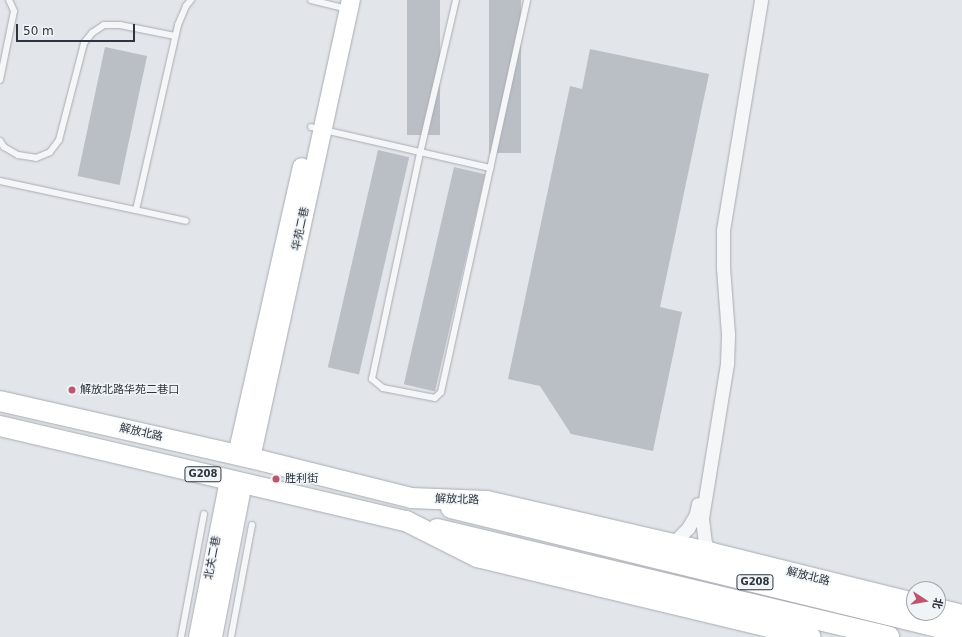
<!DOCTYPE html>
<html>
<head>
<meta charset="utf-8">
<style>
	body { margin:0 }
	#map { position:relative; width:962px; height:637px; overflow:hidden; background:#e2e5e9; font-family:"DejaVu Sans","Noto Sans SC",sans-serif }
	div>[style] { position:absolute }
	[style*='--x'] { left:calc(var(--x)*1px); top:calc(var(--y)*1px); width:calc(var(--w)*1px); rotate:calc(var(--a)*1deg) }
	.building>* { inset:0; background:#babfc5; transform-origin:0 0 }
	.roads { filter:drop-shadow(0 0 1px #a8acb3) drop-shadow(0 0 1px #a8acb3) }
	.lane>* { height:6px; margin:-3px; padding:0 3px; transform-origin:3px; border-radius:3px; background:#f4f6f8 }
	.street>* { height:13px; margin:-6.5px; padding:0 6.5px; transform-origin:6.5px; border-radius:6.5px; background:#f4f6f8 }
	.secondary>* { height:18px; margin:-9px; padding:0 9px; transform-origin:9px; border-radius:9px; background:#fff }
	.primary>* { height:20px; margin:-10px; padding:0 10px; transform-origin:10px; border-radius:10px; background:#fff }
	.dots>* { width:11px; height:11px; translate:-50% -50%; box-sizing:border-box; border:2px solid #f1f4f6; border-radius:50% }
	span { translate:-50% -50%; white-space:nowrap; text-align:center; line-height:1.15; -webkit-text-stroke:3px #f1f4f6; paint-order:stroke }
	.shield-label span { padding:1px 3px; background:#f1f4f6; border:1px solid; border-radius:3px; -webkit-text-stroke-width:0 }
	.shield-label { font-size:10px; color:#2c343f; font-weight:700 }
	.street-label { font-size:11px; color:#2c343f }
	.poi-label { font-size:11px; color:#2c343f }
	.left { translate:0 -50%; text-align:left }
	.north { position:absolute; left:906px; top:581px; width:40px; height:40px; box-sizing:border-box; background:#f1f4f6; border:1px solid #a2a7ad; border-radius:50%; rotate:102deg; font-size:11px; font-weight:700; line-height:16px; text-align:center; color:#2c343f }
	.north::after { content:''; display:block; margin:auto; width:14px; height:18px; background:#bf556c; clip-path:polygon(50% 0,100% 100%,50% 72%,0 100%) }
	.scale { position:absolute; left:16px; top:24px; width:119px; height:18px; box-sizing:border-box; border:2px solid #2c343f; border-top:0; padding-left:5px; font-size:12px; line-height:14px; white-space:nowrap; color:#2c343f; -webkit-text-stroke:3px #f1f4f6; paint-order:stroke }
</style>
</head>
<body>
<div id="map">
	<div class="building">
		<div style="left:407px;top:0;width:33px;height:135px"></div>
		<div style="left:489px;top:0;width:32px;height:153px"></div>
		<div style="left:105px;top:47px;width:43px;height:132px;rotate:12deg"></div>
		<div style="clip-path:polygon(590px 49px,709px 74px,660px 307px,682px 312px,653px 451px,571px 434px,540px 386px,508px 379px,570px 86px,582px 89px)"></div>
		<div style="left:378px;top:150px;width:32px;height:223px;rotate:13deg"></div>
		<div style="left:454px;top:167px;width:32px;height:223px;rotate:13deg"></div>
	</div>
	<div class="roads">
		<div class="lane">
			<div style="--x:311;--y:0;--w:37;--a:14"></div>
			<div style="--x:456;--y:0;--w:157;--a:103.2"></div>
			<div style="--x:420;--y:153;--w:231;--a:102"></div>
			<div style="--x:372;--y:379;--w:14;--a:39"></div>
			<div style="--x:383;--y:388;--w:53;--a:10.9"></div>
			<div style="--x:435;--y:398;--w:8;--a:-45"></div>
			<div style="--x:441;--y:392;--w:401;--a:-77.6"></div>
			<div style="--x:0;--y:80;--w:70;--a:-78.5"></div>
			<div style="--x:14;--y:11;--w:12;--a:-114"></div>
			<div style="--x:311;--y:127;--w:184;--a:12.9"></div>
			<div style="--x:0;--y:141;--w:7;--a:56"></div>
			<div style="--x:4;--y:147;--w:16;--a:30"></div>
			<div style="--x:18;--y:155;--w:18;--a:9"></div>
			<div style="--x:36;--y:158;--w:15;--a:-23"></div>
			<div style="--x:50;--y:152;--w:15;--a:-53"></div>
			<div style="--x:59;--y:140;--w:100;--a:-75.5"></div>
			<div style="--x:84;--y:43;--w:13;--a:-51"></div>
			<div style="--x:92;--y:33;--w:14;--a:-34"></div>
			<div style="--x:104;--y:25;--w:16;--a:0"></div>
			<div style="--x:120;--y:25;--w:56;--a:11.3"></div>
			<div style="--x:0;--y:181;--w:190;--a:12.1"></div>
			<div style="--x:136;--y:210;--w:190;--a:-77.2"></div>
			<div style="--x:178;--y:25;--w:21;--a:-67"></div>
			<div style="--x:186;--y:6;--w:8;--a:-50"></div>
			<div style="--x:181;--y:637;--w:125;--a:-79.4"></div>
			<div style="--x:231;--y:637;--w:114;--a:-79.4"></div>
		</div>
		<div class="street">
			<div style="--x:672;--y:544;--w:23;--a:-45"></div>
			<div style="--x:688;--y:528;--w:16;--a:-60"></div>
			<div style="--x:696;--y:514;--w:10;--a:-79"></div>
			<div style="--x:712;--y:553;--w:12;--a:-125"></div>
			<div style="--x:705;--y:543;--w:25;--a:-97"></div>
			<div style="--x:702;--y:518;--w:156;--a:-80.8"></div>
			<div style="--x:727;--y:364;--w:30;--a:-88"></div>
			<div style="--x:728;--y:334;--w:66;--a:-94.3"></div>
			<div style="--x:723;--y:268;--w:38;--a:-90"></div>
			<div style="--x:723;--y:230;--w:233;--a:-80.6"></div>
		</div>
		<div class="secondary">
			<div style="--x:237;--y:455;--w:295;--a:-77.3"></div>
			<div style="--x:251;--y:458;--w:469;--a:-77.7"></div>
			<div style="--x:198;--y:637;--w:160;--a:-78.8"></div>
			<div style="--x:213;--y:637;--w:157;--a:-79"></div>
		</div>
		<div class="primary">
			<div style="--x:0;--y:401;--w:257;--a:12.8"></div>
			<div style="--x:251;--y:458;--w:165;--a:14"></div>
			<div style="--x:411;--y:498;--w:76;--a:2.3"></div>
			<div style="--x:487;--y:501;--w:231;--a:13"></div>
			<div style="--x:712;--y:553;--w:208;--a:13.9"></div>
			<div style="--x:0;--y:426;--w:417;--a:13.2"></div>
			<div style="--x:406;--y:521;--w:80;--a:26.9"></div>
			<div style="--x:477;--y:557;--w:343;--a:13.5"></div>
			<div style="--x:451;--y:508;--w:526;--a:13.75"></div>
			<div style="--x:437;--y:529;--w:465;--a:13.4"></div>
			<div style="--x:938;--y:609;--w:25;--a:14"></div>
		</div>
	</div>
	<div class="dots">
		<div style="left:72px;top:390px;background:#bf556c"></div>
		<div style="left:276px;top:479px;background:#bf556c"></div>
	</div>
	<div class="shield-label">
		<span style="left:203px;top:474px">G208</span>
		<span style="left:755px;top:582px">G208</span>
	</div>
	<div class="street-label">
		<span style="left:301px;top:229px;rotate:-78deg">华苑二巷</span>
		<span style="left:141px;top:433px;rotate:13deg">解放北路</span>
		<span style="left:457px;top:500px;rotate:2deg">解放北路</span>
		<span style="left:213px;top:558px;rotate:-79deg">北关二巷</span>
		<span style="left:808px;top:577px;rotate:14deg">解放北路</span>
	</div>
	<div class="poi-label">
		<span class="left" style="left:80px;top:390px">解放北路华苑二巷口</span>
		<span class="left" style="left:285px;top:479px">胜利街</span>
	</div>
	<div class="north">北</div>
	<div class="scale">50 m</div>
</div>
</body>
</html>
